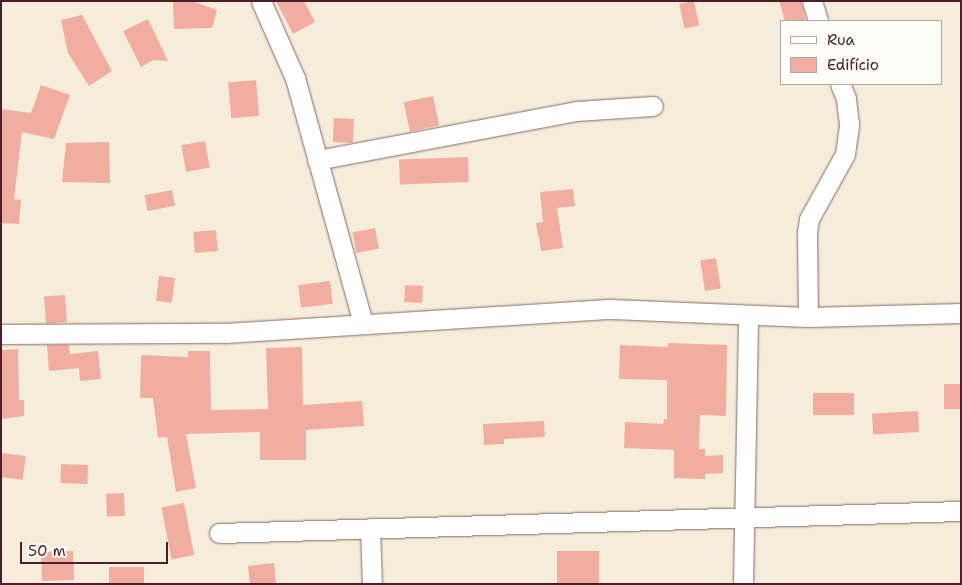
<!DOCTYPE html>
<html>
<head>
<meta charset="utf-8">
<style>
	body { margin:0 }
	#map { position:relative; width:962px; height:585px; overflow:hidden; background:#f5edda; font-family:"Shantell Sans",sans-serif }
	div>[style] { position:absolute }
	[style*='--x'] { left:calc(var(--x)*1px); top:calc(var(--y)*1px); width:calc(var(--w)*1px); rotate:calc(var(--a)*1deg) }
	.building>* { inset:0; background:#f2ada1; transform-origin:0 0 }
	.roads { filter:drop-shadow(0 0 1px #866768) drop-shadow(0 0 1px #866768) }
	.minor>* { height:19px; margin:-9.5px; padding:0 9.5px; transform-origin:9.5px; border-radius:9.5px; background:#fff }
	span { translate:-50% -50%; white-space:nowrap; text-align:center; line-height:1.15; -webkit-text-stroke:4px #fdfcf7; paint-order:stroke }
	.frame { position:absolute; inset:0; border:2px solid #4a1f2b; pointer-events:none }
	.legend { position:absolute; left:780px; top:20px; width:162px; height:65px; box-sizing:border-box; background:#fdfcf7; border:1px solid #b5a4a5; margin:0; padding:6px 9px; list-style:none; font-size:15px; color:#4a1f2b }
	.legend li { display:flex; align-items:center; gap:10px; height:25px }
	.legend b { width:25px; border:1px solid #b5a4a5 }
	.scale { position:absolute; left:20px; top:542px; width:148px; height:22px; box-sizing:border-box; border:2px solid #4a1f2b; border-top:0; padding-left:6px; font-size:15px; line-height:18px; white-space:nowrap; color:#4a1f2b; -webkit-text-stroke:4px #fdfcf7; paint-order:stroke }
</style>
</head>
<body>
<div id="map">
	<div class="building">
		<div style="clip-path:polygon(173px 1px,192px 1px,217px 10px,212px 28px,174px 29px)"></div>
		<div style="clip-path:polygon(276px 1px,304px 1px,315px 22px,293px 34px)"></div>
		<div style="left:694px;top:1px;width:25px;height:15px;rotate:78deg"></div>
		<div style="clip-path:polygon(779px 1px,801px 1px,806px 21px,785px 21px)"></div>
		<div style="clip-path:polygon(82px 15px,112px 71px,89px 86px,68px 53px,61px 20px)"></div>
		<div style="clip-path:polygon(148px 19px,168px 61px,153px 60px,141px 67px,123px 31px)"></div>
		<div style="left:256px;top:80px;width:36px;height:28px;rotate:85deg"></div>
		<div style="clip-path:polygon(41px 85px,70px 95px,54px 139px,22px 132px,14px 199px,21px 200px,19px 224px,1px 223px,1px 109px,31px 113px)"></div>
		<div style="left:433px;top:96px;width:30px;height:30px;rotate:78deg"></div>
		<div style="left:334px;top:118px;width:20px;height:24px;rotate:3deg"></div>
		<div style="left:205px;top:141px;width:27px;height:24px;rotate:80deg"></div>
		<div style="clip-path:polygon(109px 142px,110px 183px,62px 182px,66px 143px)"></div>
		<div style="left:468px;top:157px;width:25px;height:69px;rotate:88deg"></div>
		<div style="clip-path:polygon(573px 189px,575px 206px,557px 208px,563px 248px,541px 251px,536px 223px,543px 222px,540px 192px)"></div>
		<div style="left:172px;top:190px;width:16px;height:28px;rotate:79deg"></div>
		<div style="left:375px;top:228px;width:21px;height:23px;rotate:79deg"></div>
		<div style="left:216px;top:230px;width:21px;height:23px;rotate:85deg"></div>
		<div style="left:716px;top:258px;width:31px;height:16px;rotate:81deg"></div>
		<div style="left:159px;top:276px;width:16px;height:25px;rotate:7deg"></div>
		<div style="left:330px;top:281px;width:23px;height:32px;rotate:83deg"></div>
		<div style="left:405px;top:285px;width:18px;height:17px;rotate:3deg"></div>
		<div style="left:65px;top:295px;width:27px;height:21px;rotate:86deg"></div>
		<div style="clip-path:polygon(668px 343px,727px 345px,726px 416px,700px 415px,699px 449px,705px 449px,705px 456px,723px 455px,723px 473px,705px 474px,705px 479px,674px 478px,674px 450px,624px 448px,625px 422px,663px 424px,664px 419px,667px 419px,667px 380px,619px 379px,620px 345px,668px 347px)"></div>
		<div style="clip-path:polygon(47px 345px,69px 345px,70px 354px,98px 351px,101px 379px,80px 381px,79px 368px,49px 371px)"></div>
		<div style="clip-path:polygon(302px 347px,303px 405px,362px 401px,364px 426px,306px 430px,306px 460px,260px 460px,260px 432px,186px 434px,196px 488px,176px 492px,167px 437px,158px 438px,153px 398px,140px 398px,141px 355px,188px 357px,188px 351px,210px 351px,211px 410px,268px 409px,266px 348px)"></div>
		<div style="clip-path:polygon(18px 349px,19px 400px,24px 400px,24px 416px,1px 419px,1px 350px)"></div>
		<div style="left:944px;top:384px;width:17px;height:25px"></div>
		<div style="left:813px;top:393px;width:41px;height:22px"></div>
		<div style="left:918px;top:411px;width:21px;height:46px;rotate:87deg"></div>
		<div style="clip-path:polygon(544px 421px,545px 437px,504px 439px,504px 444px,484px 445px,483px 424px)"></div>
		<div style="left:1px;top:453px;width:25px;height:24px;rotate:7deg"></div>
		<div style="left:61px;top:464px;width:27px;height:19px;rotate:2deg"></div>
		<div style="left:124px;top:493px;width:23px;height:18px;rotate:88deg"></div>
		<div style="left:184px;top:503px;width:53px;height:23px;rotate:79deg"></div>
		<div style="left:73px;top:551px;width:29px;height:32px;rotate:88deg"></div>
		<div style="left:557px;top:551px;width:42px;height:33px"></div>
		<div style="clip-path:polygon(274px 563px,276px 584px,250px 584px,248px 566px)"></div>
		<div style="left:144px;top:567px;width:17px;height:35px;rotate:90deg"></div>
	</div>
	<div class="roads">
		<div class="minor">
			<div style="--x:261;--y:1;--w:84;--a:66.2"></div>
			<div style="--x:295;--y:78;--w:254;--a:74.5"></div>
			<div style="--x:812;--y:1;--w:21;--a:73"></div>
			<div style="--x:317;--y:160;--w:264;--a:-10.7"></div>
			<div style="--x:576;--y:111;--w:77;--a:-3.7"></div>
			<div style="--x:808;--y:317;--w:84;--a:-90.7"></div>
			<div style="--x:807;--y:233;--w:14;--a:-82"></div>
			<div style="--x:809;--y:219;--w:74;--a:-61"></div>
			<div style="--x:845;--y:154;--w:30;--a:-82"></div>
			<div style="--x:849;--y:124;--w:26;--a:-97"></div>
			<div style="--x:846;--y:98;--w:15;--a:-113"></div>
			<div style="--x:1;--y:334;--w:224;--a:-0.3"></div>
			<div style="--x:225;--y:333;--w:387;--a:-3.6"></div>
			<div style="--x:611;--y:309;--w:197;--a:2.3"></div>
			<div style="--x:808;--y:317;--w:153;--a:-1.5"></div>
			<div style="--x:370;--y:528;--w:56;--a:88"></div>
			<div style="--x:219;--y:533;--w:742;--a:-1.7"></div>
			<div style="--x:743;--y:584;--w:268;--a:-88.9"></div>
		</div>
	</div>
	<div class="frame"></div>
	<ul class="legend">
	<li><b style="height:6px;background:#fff"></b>Rua</li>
	<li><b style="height:14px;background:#f2ada1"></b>Edifício</li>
	</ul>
	<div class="scale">50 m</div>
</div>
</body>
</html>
